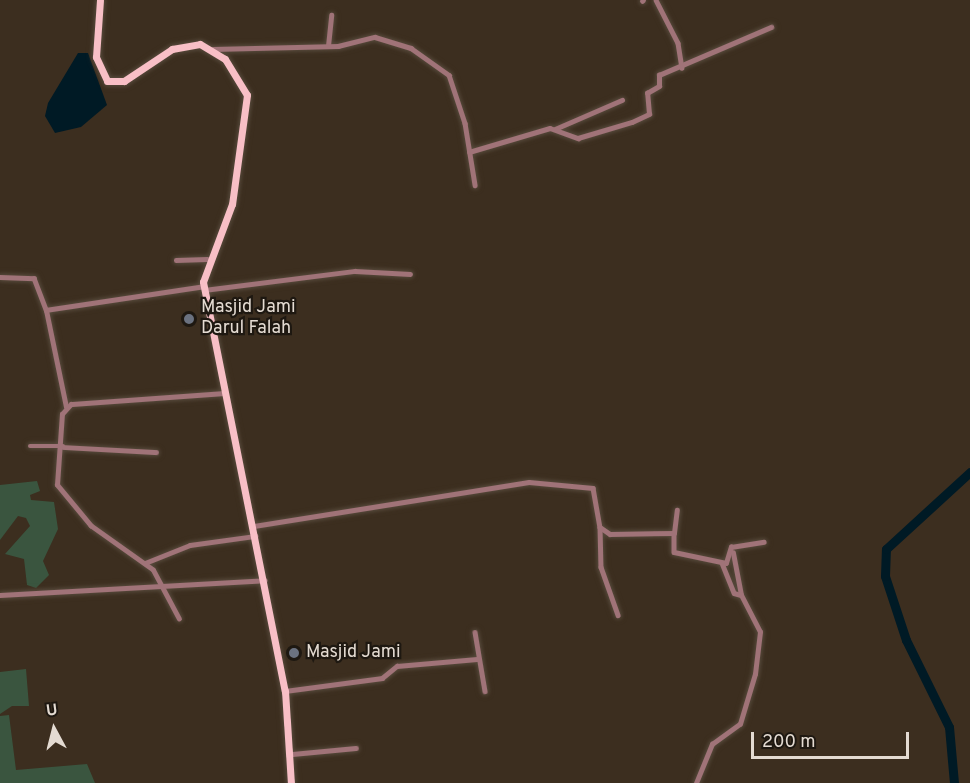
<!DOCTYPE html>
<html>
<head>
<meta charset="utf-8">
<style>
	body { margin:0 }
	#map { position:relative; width:970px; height:783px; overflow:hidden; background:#3c2e1f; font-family:Overpass,sans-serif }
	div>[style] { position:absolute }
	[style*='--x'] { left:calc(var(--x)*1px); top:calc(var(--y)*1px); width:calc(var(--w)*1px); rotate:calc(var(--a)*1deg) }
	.green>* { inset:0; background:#3a553f }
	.water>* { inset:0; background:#001a25 }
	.river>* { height:9px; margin:-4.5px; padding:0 4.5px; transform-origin:4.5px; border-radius:4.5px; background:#001a25 }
	.roads { filter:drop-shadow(0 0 2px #574a3c) drop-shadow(0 0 2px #574a3c) }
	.street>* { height:4.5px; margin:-2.25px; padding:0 2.25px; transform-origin:2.25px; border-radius:2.25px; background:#a07378 }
	.primary>* { height:7px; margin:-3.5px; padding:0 3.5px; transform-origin:3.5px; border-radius:3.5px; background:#f8bfc6 }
	.dots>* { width:16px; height:16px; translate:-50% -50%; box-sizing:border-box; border:3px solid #1e1811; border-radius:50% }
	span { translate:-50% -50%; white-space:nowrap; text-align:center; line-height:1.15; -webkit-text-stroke:4.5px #1e1811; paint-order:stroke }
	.poi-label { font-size:18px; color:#e4dbd2 }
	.left { translate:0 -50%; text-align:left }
	.north { position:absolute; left:24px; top:699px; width:60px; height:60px; -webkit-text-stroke:4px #1e1811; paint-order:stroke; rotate:353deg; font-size:16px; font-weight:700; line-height:24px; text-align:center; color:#e4dbd2 }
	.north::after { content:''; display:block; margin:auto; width:21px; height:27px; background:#e4dbd2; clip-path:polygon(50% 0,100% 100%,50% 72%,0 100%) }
	.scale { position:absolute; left:751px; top:732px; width:158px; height:27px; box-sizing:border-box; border:3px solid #e4dbd2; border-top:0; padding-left:8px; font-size:18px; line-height:21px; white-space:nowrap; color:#e4dbd2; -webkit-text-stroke:4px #1e1811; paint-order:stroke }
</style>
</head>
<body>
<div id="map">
	<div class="green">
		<div style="clip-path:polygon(37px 481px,40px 491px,30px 495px,31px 500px,54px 502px,58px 529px,43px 561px,49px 575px,36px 588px,27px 585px,24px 559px,5px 554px,30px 526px,26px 518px,18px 516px,0 540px,0 485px)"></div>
		<div style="clip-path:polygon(26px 669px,29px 706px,12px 706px,0 714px,0 672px)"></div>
		<div style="clip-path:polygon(9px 715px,16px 770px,87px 764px,95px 783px,0 783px,0 716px)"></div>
	</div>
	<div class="water">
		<div style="clip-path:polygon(78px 53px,88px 53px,107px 105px,81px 127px,55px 133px,45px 116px,48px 103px)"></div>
	</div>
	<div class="river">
		<div style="--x:954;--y:783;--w:56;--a:-95.1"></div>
		<div style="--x:949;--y:727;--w:97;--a:-116.3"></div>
		<div style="--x:906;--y:640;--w:67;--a:-108.2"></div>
		<div style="--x:885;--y:576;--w:27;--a:-88"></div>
		<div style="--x:886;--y:549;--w:114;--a:-42.5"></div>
	</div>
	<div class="roads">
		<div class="street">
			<div style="--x:656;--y:0;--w:48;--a:62.9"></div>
			<div style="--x:678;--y:43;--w:25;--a:81"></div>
			<div style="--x:642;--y:1;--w:1;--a:-45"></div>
			<div style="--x:328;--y:46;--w:31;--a:-84"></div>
			<div style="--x:213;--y:49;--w:125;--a:-1.4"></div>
			<div style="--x:338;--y:46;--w:38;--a:-14"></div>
			<div style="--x:375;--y:37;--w:38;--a:17"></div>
			<div style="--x:411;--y:48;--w:47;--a:35.4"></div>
			<div style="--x:449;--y:75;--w:51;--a:71.6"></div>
			<div style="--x:465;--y:123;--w:63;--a:80.8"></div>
			<div style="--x:555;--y:129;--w:73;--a:-23.4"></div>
			<div style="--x:469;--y:152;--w:84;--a:-16.5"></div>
			<div style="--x:550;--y:128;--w:30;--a:20"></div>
			<div style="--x:578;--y:138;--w:56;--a:-16.5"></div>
			<div style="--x:632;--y:122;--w:19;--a:-25"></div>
			<div style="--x:649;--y:114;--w:21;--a:-95"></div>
			<div style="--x:647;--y:93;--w:14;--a:-30"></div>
			<div style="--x:659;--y:86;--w:11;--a:-90"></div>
			<div style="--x:659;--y:75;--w:122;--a:-23.2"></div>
			<div style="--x:176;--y:260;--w:31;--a:-2"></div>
			<div style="--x:0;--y:277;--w:34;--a:2"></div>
			<div style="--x:34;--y:278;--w:34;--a:69"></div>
			<div style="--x:204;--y:290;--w:152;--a:-7.2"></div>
			<div style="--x:355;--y:271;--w:55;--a:3.1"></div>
			<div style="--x:66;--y:407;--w:99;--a:-101.7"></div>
			<div style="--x:46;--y:310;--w:160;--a:-8.6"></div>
			<div style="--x:30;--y:446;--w:33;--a:0"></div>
			<div style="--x:63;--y:447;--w:93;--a:3.1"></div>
			<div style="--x:254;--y:526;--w:278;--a:-9.1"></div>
			<div style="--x:529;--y:482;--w:64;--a:5.4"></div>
			<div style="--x:593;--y:488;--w:40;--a:80"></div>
			<div style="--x:600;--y:527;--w:12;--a:35"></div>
			<div style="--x:610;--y:534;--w:64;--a:-0.9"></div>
			<div style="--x:674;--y:533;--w:19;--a:90"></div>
			<div style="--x:674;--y:552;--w:53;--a:11.9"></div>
			<div style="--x:726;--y:563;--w:17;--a:-73"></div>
			<div style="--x:731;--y:547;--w:33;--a:-9"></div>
			<div style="--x:600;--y:527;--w:40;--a:88.6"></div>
			<div style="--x:601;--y:567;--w:51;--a:70.5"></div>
			<div style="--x:674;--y:533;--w:23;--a:-83"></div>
			<div style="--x:145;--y:563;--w:48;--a:-21.8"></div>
			<div style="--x:190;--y:545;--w:66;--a:-7.9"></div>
			<div style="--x:722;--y:563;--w:32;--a:68"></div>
			<div style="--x:734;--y:593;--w:7;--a:16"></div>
			<div style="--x:741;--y:595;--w:43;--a:-100.8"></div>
			<div style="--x:0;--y:595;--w:265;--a:-3.2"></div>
			<div style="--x:179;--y:619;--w:55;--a:-118"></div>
			<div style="--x:153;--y:570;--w:76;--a:-144.6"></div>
			<div style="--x:91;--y:526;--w:53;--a:-129.7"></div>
			<div style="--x:57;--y:485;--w:71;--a:-86"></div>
			<div style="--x:62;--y:414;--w:13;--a:-48"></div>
			<div style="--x:71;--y:404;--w:155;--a:-4.1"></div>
			<div style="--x:475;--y:632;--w:60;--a:80.4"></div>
			<div style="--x:285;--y:691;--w:98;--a:-7.6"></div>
			<div style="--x:382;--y:678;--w:19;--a:-39"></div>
			<div style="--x:397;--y:666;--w:80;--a:-5"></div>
			<div style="--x:292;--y:754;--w:64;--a:-5.4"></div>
			<div style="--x:696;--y:783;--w:42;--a:-67.7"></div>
			<div style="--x:712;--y:744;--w:34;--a:-36"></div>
			<div style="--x:740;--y:724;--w:52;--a:-73.3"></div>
			<div style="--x:755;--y:674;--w:42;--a:-83.2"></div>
			<div style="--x:760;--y:632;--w:42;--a:-117.2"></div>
		</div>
		<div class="primary">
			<div style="--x:100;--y:0;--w:57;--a:94"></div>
			<div style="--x:96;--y:57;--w:26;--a:65"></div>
			<div style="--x:107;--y:81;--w:17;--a:0"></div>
			<div style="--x:124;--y:81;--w:58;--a:-33.7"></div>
			<div style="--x:172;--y:49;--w:28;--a:-10"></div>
			<div style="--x:200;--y:44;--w:29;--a:31"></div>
			<div style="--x:225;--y:59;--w:42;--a:58.6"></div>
			<div style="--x:247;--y:95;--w:110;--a:97.8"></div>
			<div style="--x:232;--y:204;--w:83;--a:110.4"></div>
			<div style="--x:203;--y:282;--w:417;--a:78.7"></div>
			<div style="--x:285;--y:691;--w:92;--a:86.3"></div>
		</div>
	</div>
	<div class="dots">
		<div style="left:189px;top:319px;background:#6b7280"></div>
		<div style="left:294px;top:653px;background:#6b7280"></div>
	</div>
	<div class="poi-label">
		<span class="left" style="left:201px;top:319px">Masjid Jami<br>Darul Falah</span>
		<span class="left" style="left:306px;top:653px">Masjid Jami</span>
	</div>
	<div class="north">U</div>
	<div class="scale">200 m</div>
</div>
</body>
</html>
